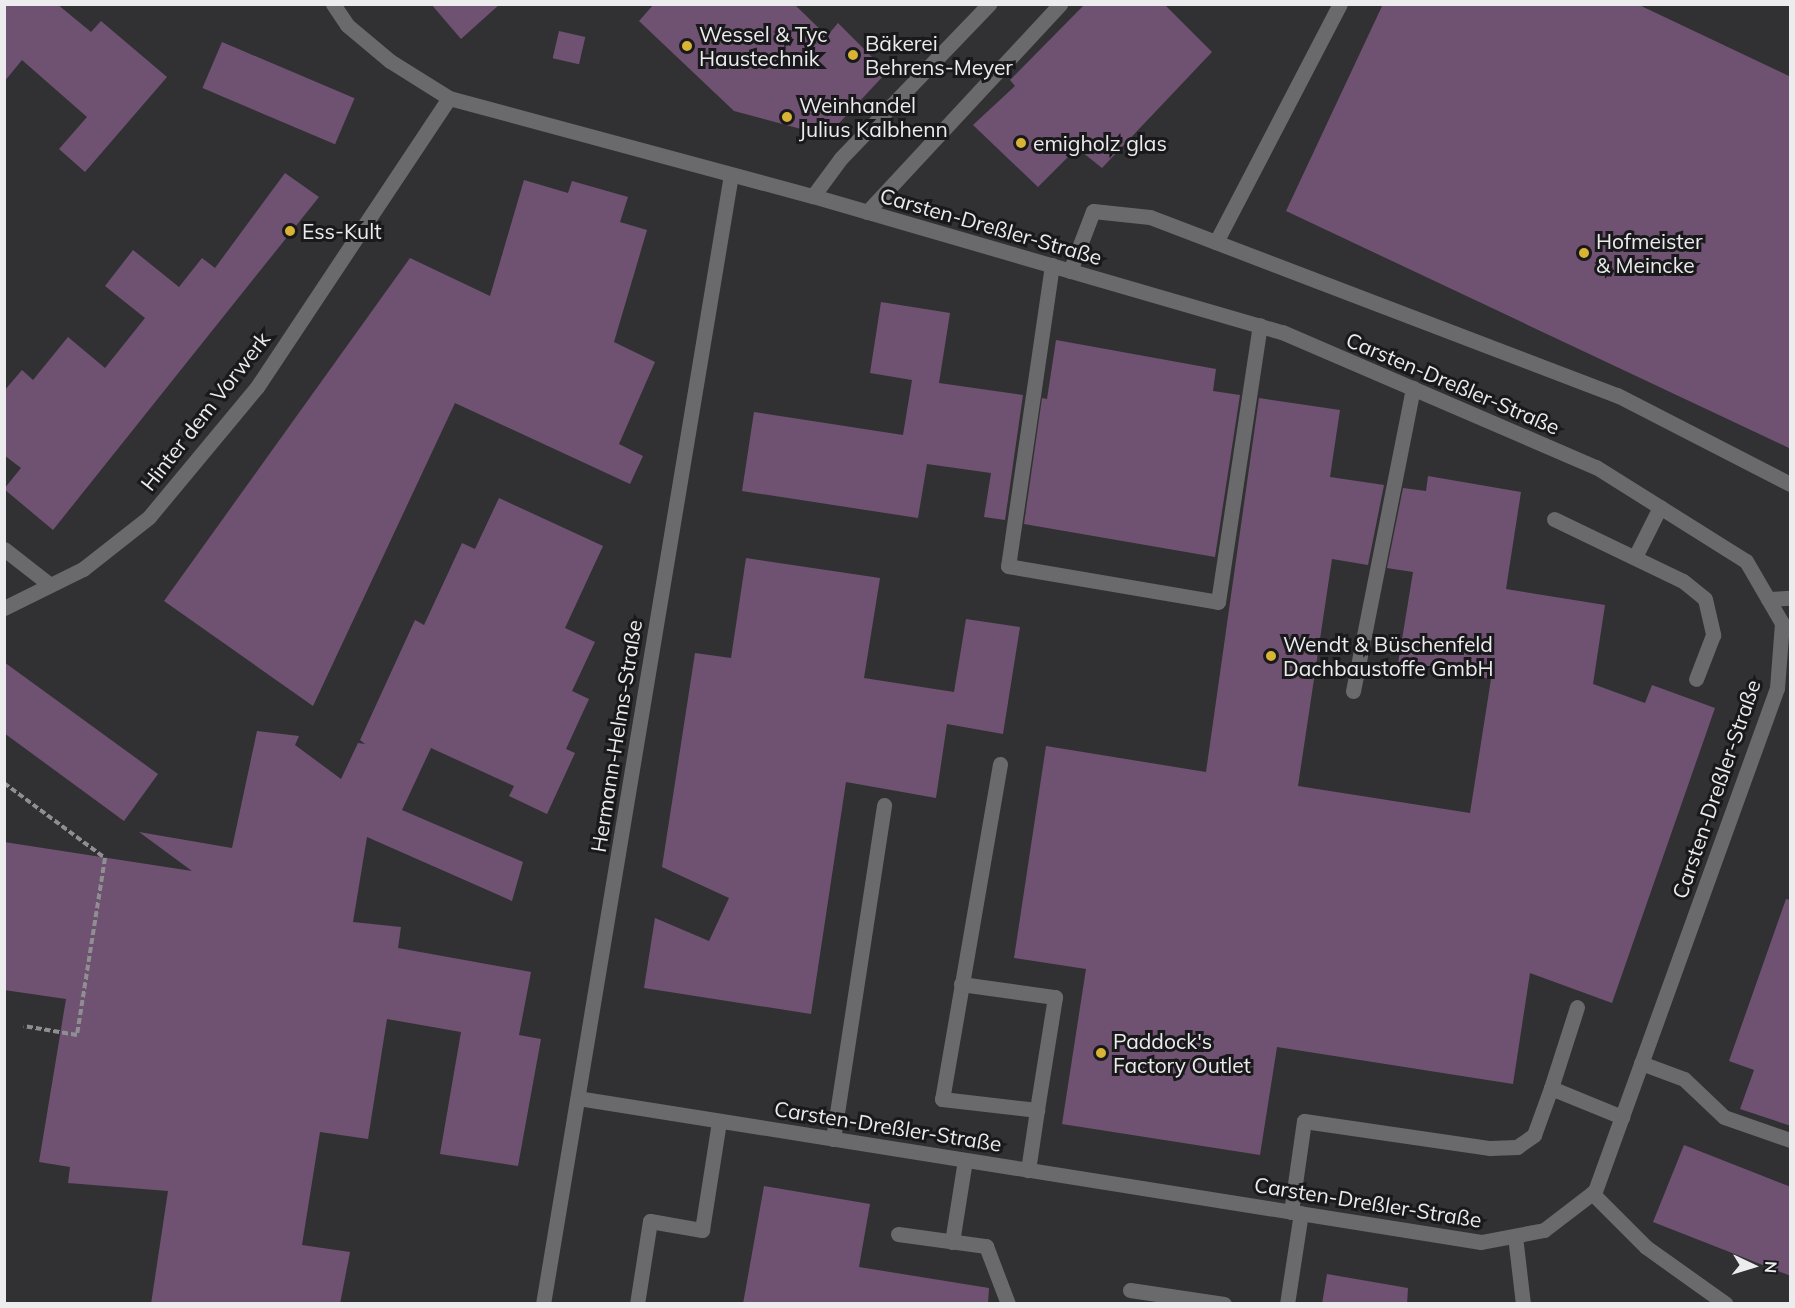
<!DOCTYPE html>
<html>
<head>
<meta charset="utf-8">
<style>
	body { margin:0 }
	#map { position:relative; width:1795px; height:1308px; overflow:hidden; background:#313134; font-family:Mulish,sans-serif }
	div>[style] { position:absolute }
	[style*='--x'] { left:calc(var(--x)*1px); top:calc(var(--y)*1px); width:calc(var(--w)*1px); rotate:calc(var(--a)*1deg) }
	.building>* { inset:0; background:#6f5271; transform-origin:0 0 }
	.path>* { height:4px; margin-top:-2px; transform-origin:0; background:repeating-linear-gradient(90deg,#8f8f92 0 6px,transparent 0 9px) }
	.minor>* { height:15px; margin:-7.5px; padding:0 7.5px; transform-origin:7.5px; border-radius:7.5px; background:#6a6a6c }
	.dots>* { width:16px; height:16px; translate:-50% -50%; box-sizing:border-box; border:3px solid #19191b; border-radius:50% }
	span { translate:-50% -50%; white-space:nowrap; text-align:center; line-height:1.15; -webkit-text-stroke:6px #19191b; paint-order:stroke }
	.poi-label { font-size:21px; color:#ececee }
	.left { translate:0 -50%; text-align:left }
	.street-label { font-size:21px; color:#ececee }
	.frame { position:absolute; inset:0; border:6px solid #ececee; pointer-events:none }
	.north { position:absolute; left:1723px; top:1236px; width:60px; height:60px; -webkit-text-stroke:4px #19191b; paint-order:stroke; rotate:94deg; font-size:16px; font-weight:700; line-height:24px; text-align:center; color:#ececee }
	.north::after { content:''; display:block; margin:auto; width:21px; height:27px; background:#ececee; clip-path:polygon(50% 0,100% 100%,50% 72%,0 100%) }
</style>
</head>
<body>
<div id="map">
	<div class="building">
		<div style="clip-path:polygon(4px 4px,57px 4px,91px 32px,101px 21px,167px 77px,85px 172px,59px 149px,87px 117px,22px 60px,4px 82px)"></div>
		<div style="clip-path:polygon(431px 4px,500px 4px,461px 39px)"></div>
		<div style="clip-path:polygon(654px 4px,794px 4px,827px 36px,838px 23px,887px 72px,827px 136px,734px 111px,639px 21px)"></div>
		<div style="clip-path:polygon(1085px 4px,1164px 4px,1212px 52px,1102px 168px,1077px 148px,1038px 187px,973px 125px,1015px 86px,1010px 80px)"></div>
		<div style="clip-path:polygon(1383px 4px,1637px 4px,1791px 77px,1791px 449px,1286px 211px)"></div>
		<div style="left:559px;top:31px;width:27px;height:28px;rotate:13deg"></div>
		<div style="left:222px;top:42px;width:144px;height:50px;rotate:23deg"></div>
		<div style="clip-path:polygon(285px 173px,319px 197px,53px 530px,4px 489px,21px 468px,4px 455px,4px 391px,22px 370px,33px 380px,68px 337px,105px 368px,145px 318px,105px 286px,133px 250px,179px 287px,202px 258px,215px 268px)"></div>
		<div style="clip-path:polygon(524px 180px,568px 193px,572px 181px,628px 197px,620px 222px,647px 230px,614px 342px,655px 362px,619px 444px,643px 456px,630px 484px,455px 403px,313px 706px,164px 601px,410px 258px,490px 296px)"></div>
		<div style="clip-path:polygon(881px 302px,950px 313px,939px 383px,1023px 395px,1005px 520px,984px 517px,991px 473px,927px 464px,918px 518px,742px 491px,754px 412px,903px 435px,912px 380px,870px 373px)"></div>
		<div style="clip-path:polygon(1056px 340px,1216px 369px,1213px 391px,1240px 395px,1215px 557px,1024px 524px,1042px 398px,1047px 399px)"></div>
		<div style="clip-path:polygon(1259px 398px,1340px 410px,1330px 477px,1384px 485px,1368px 565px,1332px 559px,1298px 786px,1470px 813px,1491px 679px,1398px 664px,1413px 572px,1387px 568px,1403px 488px,1426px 491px,1428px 476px,1521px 492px,1506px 589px,1605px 605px,1593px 684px,1645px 703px,1652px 685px,1715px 708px,1612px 1003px,1530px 973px,1513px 1084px,1277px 1047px,1260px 1155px,1062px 1124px,1086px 969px,1014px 958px,1046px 746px,1206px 772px)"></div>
		<div style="clip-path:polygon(499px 498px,603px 546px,565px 628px,595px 642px,572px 691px,589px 699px,566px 749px,575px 753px,547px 814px,509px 796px,514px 786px,431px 748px,402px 810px,523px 862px,512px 901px,367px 837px,353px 922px,401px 927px,398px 948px,531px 972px,519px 1035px,541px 1039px,518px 1166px,440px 1154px,461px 1032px,387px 1019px,368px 1139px,320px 1132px,302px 1245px,350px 1252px,340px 1304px,151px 1304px,168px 1191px,68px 1183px,70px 1167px,39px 1162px,66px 999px,4px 990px,4px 842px,192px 871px,139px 832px,232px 848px,257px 731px,299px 736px,295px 745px,341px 779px,358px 743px,365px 744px,360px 740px,415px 620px,424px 625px,462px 543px,475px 549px)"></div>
		<div style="clip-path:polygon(746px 558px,880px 578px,864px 678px,954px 692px,966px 619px,1020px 627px,1003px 734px,947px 724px,936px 798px,846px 782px,811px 1014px,644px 988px,655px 918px,709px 941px,729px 898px,662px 867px,695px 653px,731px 658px)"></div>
		<div style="clip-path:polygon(4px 662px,158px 774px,124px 821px,4px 733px)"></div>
		<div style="clip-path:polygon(1786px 899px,1791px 900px,1791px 1126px,1740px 1109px,1754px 1070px,1729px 1061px)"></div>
		<div style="clip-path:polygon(1684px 1145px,1791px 1187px,1791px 1276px,1653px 1222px)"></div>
		<div style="clip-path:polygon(764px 1186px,870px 1204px,859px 1267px,989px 1288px,988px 1304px,743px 1304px)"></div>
		<div style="clip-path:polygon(1327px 1274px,1408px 1288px,1407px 1304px,1322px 1304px)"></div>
	</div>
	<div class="path">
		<div style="--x:4;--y:783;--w:126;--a:36.6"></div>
		<div style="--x:105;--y:858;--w:179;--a:99"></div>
		<div style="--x:77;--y:1035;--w:54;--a:-170.4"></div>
	</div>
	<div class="minor">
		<div style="--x:333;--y:4;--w:25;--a:56"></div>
		<div style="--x:347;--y:25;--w:56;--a:39.9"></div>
		<div style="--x:390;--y:61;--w:70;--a:32.1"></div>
		<div style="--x:449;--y:98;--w:377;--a:15.1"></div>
		<div style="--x:813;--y:196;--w:488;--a:16.2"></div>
		<div style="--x:1282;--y:332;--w:342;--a:23.3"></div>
		<div style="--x:1596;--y:467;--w:177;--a:32.1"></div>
		<div style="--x:1746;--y:561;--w:72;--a:59.9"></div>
		<div style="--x:1782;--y:623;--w:65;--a:94.4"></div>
		<div style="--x:1777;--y:688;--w:535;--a:109.89"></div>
		<div style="--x:1595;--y:1191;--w:64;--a:142.6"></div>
		<div style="--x:1544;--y:1230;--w:64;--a:169.2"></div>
		<div style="--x:1481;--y:1242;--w:914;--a:-170.94"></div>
		<div style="--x:813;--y:196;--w:47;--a:-53.6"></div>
		<div style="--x:841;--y:158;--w:214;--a:-46.1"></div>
		<div style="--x:867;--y:212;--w:284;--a:-47.1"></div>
		<div style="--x:1216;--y:242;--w:268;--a:-62.5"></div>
		<div style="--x:1052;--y:265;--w:304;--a:98.3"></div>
		<div style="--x:1008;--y:566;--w:213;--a:9.7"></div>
		<div style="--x:1218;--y:602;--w:280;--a:-81.4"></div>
		<div style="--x:1070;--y:271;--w:64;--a:-69"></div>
		<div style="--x:1093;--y:211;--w:57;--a:6"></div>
		<div style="--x:1150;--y:217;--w:500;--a:20.9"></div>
		<div style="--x:1617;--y:395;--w:195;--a:27.2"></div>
		<div style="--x:1554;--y:519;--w:143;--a:25.7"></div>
		<div style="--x:1683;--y:581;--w:28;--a:39"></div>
		<div style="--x:1705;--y:599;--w:37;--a:77"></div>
		<div style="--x:1713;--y:635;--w:47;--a:111.1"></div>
		<div style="--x:4;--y:549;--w:58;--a:38"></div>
		<div style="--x:1635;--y:557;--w:56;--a:-63.4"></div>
		<div style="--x:1768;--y:599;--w:22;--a:-3"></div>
		<div style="--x:4;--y:608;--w:88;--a:-26.3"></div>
		<div style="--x:83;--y:569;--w:84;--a:-38.2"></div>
		<div style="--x:149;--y:517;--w:169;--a:-50.3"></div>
		<div style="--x:257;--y:387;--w:347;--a:-56.4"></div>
		<div style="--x:1353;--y:691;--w:309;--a:-78.8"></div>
		<div style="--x:1000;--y:764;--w:340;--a:99.8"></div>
		<div style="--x:942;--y:1099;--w:96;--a:6.6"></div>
		<div style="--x:1037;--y:1110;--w:61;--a:98.5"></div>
		<div style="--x:961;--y:984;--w:95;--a:7.9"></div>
		<div style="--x:1055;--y:997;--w:114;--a:99.1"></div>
		<div style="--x:1641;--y:1063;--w:46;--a:20.4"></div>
		<div style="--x:1684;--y:1079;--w:55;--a:43.5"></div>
		<div style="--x:1724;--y:1117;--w:70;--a:19.2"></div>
		<div style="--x:1551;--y:1088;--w:85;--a:-72.2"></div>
		<div style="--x:833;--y:1139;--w:338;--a:-81.3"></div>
		<div style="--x:1592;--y:1193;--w:76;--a:45"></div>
		<div style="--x:1646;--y:1247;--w:98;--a:35.5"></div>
		<div style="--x:1291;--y:1212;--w:92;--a:-81.9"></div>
		<div style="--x:1304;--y:1121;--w:188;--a:8.3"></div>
		<div style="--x:1490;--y:1148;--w:27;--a:-2"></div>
		<div style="--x:1517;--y:1147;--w:21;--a:-35"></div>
		<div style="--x:1534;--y:1135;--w:50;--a:-70.1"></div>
		<div style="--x:1551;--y:1088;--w:77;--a:22.2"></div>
		<div style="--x:898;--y:1234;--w:89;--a:7.8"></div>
		<div style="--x:986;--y:1246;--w:62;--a:69.2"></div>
		<div style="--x:1515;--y:1236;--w:68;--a:83.3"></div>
		<div style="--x:952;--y:1242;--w:83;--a:-81"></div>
		<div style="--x:1130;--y:1290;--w:95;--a:8.5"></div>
		<div style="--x:543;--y:1304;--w:1145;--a:-80.55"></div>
		<div style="--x:637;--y:1304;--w:84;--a:-81.1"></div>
		<div style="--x:650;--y:1221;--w:53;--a:9.8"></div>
		<div style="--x:702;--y:1230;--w:110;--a:-81.1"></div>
		<div style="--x:1287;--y:1304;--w:92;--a:-81.3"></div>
	</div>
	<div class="dots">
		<div style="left:687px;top:46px;background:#d9b334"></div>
		<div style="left:853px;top:55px;background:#d9b334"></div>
		<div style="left:787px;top:117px;background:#d9b334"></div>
		<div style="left:1021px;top:143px;background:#d9b334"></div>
		<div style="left:290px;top:231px;background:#d9b334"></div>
		<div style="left:1584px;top:253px;background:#d9b334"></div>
		<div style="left:1271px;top:656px;background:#d9b334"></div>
		<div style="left:1101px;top:1053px;background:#d9b334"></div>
	</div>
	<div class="poi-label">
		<span class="left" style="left:699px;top:46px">Wessel &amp; Tyc<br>Haustechnik</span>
		<span class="left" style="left:865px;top:55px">Bäkerei<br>Behrens-Meyer</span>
		<span class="left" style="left:799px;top:117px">Weinhandel<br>Julius Kalbhenn</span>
		<span class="left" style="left:1033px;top:143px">emigholz glas</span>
		<span class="left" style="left:302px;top:231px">Ess-Kult</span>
		<span class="left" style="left:1596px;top:253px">Hofmeister<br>&amp; Meincke</span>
		<span class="left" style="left:1283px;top:656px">Wendt &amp; Büschenfeld<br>Dachbaustoffe GmbH</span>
		<span class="left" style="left:1113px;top:1053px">Paddock's<br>Factory Outlet</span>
	</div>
	<div class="street-label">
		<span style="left:991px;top:226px;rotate:16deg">Carsten-Dreßler-Straße</span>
		<span style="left:1453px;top:383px;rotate:23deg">Carsten-Dreßler-Straße</span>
		<span style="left:205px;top:411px;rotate:-52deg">Hinter dem Vorwerk</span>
		<span style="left:616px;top:736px;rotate:-81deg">Hermann-Helms-Straße</span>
		<span style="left:1716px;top:789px;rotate:-71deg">Carsten-Dreßler-Straße</span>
		<span style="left:888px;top:1126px;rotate:9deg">Carsten-Dreßler-Straße</span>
		<span style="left:1368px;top:1202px;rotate:9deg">Carsten-Dreßler-Straße</span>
	</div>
	<div class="frame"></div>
	<div class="north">N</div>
</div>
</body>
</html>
